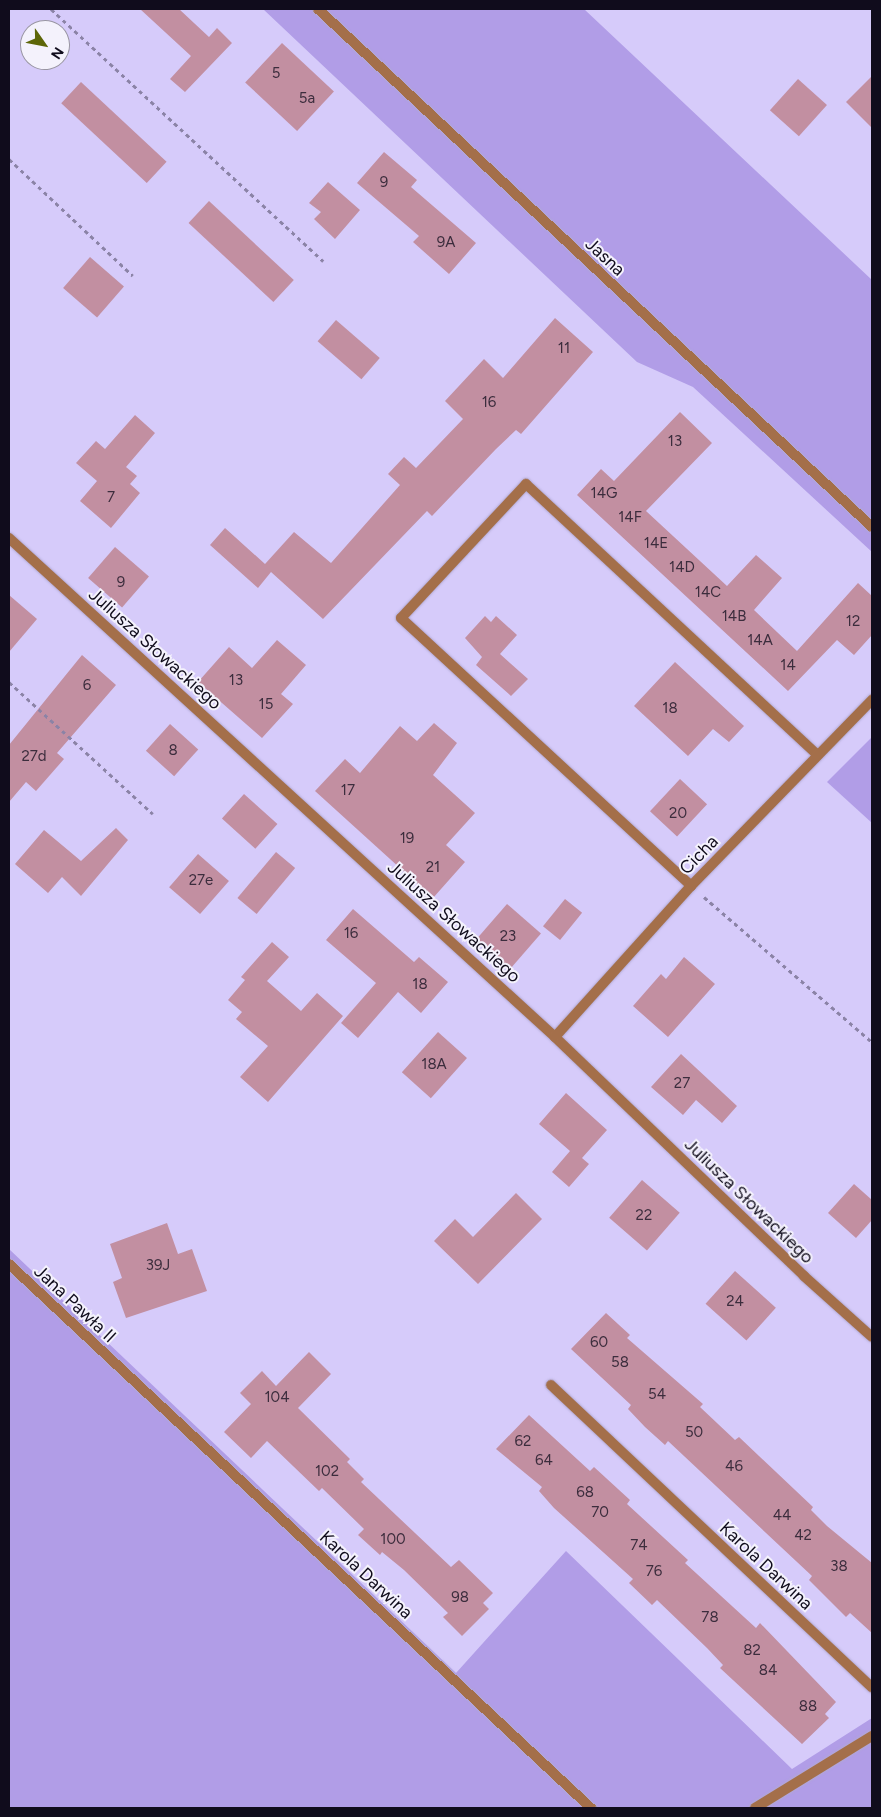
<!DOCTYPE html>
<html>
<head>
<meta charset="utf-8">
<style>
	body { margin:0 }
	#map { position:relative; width:881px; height:1817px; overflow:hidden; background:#d6cbfa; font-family:Figtree,sans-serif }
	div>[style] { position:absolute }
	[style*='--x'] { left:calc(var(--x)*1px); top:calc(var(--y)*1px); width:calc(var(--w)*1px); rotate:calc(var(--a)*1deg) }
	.green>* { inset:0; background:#b19de7 }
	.building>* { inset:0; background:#c28fa1; transform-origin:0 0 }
	.path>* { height:3px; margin-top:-1.5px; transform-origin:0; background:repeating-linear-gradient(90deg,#8b83a6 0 4px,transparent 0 8px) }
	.roads { filter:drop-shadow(0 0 1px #b2a9d2) drop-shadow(0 0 1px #b2a9d2) }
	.service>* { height:10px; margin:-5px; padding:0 5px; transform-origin:5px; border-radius:5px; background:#a46f4a }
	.minor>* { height:10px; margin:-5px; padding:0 5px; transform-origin:5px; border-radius:5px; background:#a46f4a }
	span { translate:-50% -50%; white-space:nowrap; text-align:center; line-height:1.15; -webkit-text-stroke:4px #f4f2fc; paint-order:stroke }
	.number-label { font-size:15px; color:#3c2d3d }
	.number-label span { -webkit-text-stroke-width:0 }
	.street-label { font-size:18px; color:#100c1c }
	.frame { position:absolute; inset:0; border:10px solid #100c1c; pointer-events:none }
	.north { position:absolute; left:20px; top:20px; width:50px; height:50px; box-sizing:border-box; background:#f4f2fc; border:1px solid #9996a2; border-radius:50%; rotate:123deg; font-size:14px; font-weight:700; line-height:20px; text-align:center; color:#100c1c }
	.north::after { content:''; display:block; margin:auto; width:18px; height:22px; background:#5d6608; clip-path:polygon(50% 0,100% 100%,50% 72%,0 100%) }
</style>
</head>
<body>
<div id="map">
	<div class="green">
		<div style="clip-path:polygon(263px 9px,584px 9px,872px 280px,872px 552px,693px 387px,637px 362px)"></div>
		<div style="clip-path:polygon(872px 737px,872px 823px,827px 782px)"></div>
		<div style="clip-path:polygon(9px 1249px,456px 1673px,566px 1551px,792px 1769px,872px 1718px,872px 1808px,9px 1808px)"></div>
	</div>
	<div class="building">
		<div style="clip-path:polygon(140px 9px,179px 9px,209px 37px,217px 28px,232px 43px,185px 92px,170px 79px,191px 56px)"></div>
		<div style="left:282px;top:43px;width:71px;height:54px;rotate:43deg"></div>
		<div style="clip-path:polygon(872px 76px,872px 128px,846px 102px)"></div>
		<div style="left:798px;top:79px;width:39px;height:42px;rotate:42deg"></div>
		<div style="left:81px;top:82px;width:117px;height:29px;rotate:43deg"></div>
		<div style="clip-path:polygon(384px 152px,417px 180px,411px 187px,476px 243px,449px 274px,413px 242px,419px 236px,357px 183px)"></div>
		<div style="clip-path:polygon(328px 182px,360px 210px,335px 239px,314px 219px,321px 212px,309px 203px)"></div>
		<div style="left:209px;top:201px;width:116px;height:30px;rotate:43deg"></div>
		<div style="left:90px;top:257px;width:45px;height:41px;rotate:41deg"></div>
		<div style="clip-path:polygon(555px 318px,593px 352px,521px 434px,516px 430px,496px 449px,432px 516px,427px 511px,323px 619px,271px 572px,258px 588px,210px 545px,225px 528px,265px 564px,294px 532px,331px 563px,400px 485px,388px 474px,404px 457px,416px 468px,463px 419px,445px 401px,484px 359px,503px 378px)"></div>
		<div style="left:336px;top:320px;width:58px;height:28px;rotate:41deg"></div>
		<div style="clip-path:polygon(680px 412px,712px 443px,646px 511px,727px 586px,756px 555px,782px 578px,754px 610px,797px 651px,858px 583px,872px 596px,872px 635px,854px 655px,837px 640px,788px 691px,577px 495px,601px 469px,614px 481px)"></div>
		<div style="clip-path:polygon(135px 415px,155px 433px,126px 467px,137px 476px,130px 484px,140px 493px,111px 528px,80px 501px,97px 481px,76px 463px,96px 441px,105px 449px)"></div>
		<div style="left:115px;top:547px;width:45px;height:41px;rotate:41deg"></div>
		<div style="clip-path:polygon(9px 595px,37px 619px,9px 652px)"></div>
		<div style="clip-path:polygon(485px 616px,491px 622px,496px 616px,517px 635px,500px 654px,528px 679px,511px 696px,476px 665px,482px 657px,465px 638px)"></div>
		<div style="clip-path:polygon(277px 640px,306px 665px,281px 694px,293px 704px,262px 738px,198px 682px,229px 647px,252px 668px)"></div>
		<div style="clip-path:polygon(82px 655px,116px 685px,57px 753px,64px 759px,36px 791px,26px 782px,9px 802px,9px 745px)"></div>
		<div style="clip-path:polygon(675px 662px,744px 726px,729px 742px,713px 729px,688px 756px,634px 706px)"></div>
		<div style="clip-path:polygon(434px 723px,457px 743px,433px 775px,475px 813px,446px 845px,465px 862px,433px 898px,315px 791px,345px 759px,360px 773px,400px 726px,417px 741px)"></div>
		<div style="left:170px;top:724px;width:38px;height:36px;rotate:42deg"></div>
		<div style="left:680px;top:779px;width:37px;height:44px;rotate:43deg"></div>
		<div style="left:244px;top:794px;width:45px;height:33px;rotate:42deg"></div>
		<div style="clip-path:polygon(116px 828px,128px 840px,81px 896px,62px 877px,48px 893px,15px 864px,44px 830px,81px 861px)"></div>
		<div style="left:276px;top:852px;width:25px;height:60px;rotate:40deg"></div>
		<div style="left:198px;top:854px;width:41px;height:44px;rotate:41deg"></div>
		<div style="left:565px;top:899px;width:22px;height:35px;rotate:39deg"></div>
		<div style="left:507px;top:904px;width:45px;height:48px;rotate:41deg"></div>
		<div style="clip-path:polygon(353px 909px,414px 962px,419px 957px,448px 982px,421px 1013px,398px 992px,358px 1038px,341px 1023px,376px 983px,326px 940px)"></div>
		<div style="clip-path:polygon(272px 942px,289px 957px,267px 981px,301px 1011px,317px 993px,343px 1016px,268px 1102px,240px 1077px,268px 1046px,236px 1019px,242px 1012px,228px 1000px,245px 980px,241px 977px)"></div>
		<div style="clip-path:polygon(684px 957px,715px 984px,668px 1037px,633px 1006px,661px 974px,666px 979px)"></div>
		<div style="left:438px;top:1032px;width:39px;height:54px;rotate:42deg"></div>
		<div style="clip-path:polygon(681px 1054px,737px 1106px,722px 1123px,696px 1100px,683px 1115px,651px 1087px)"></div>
		<div style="clip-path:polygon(566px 1093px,607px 1130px,582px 1158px,589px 1164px,569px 1187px,552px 1172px,570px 1151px,539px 1124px)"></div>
		<div style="left:642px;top:1180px;width:50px;height:50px;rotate:41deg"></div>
		<div style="clip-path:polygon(854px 1184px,872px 1200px,872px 1220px,856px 1238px,828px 1213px)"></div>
		<div style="clip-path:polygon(516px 1193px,542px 1219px,478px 1284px,434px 1241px,455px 1219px,473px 1237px)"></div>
		<div style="clip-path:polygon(167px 1223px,178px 1254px,192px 1249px,207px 1291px,126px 1318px,113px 1282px,122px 1278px,110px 1244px)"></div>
		<div style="left:735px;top:1271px;width:55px;height:44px;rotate:42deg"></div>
		<div style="clip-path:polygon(606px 1313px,630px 1335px,627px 1338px,703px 1404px,700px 1407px,735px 1440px,739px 1437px,813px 1507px,811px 1510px,827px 1526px,872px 1563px,872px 1633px,850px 1613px,846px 1617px,809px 1580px,812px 1576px,668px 1441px,665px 1445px,645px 1427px,628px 1409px,631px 1405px,571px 1349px)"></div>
		<div style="clip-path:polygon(309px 1352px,331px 1374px,298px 1408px,350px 1459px,347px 1462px,364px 1479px,361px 1482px,451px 1567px,459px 1560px,493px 1593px,483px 1603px,489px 1609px,462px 1636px,443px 1617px,448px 1613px,404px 1570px,382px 1552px,380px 1555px,358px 1535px,364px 1529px,322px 1488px,319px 1491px,267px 1441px,251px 1458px,224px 1432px,251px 1404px,240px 1393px,262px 1371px,276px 1386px)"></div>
		<div style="clip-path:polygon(529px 1415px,590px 1471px,594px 1467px,630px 1500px,627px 1504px,688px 1560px,685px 1563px,756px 1628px,760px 1623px,836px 1702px,825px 1714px,829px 1718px,802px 1744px,720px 1668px,723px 1665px,707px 1648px,657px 1600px,652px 1605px,629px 1583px,633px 1579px,554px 1508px,539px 1491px,542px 1487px,496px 1449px)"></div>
	</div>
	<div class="path">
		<div style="--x:51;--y:9;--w:371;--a:42.8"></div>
		<div style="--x:9;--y:159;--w:170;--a:43.3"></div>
		<div style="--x:9;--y:682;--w:195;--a:42.5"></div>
		<div style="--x:704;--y:897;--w:222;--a:40.8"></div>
	</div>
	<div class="roads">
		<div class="service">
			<div style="--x:526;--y:484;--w:398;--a:42.9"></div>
		</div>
		<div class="minor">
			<div style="--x:318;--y:9;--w:758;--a:43.08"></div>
			<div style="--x:526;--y:484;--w:183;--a:133"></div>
			<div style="--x:401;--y:618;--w:395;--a:42.7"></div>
			<div style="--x:9;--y:538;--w:740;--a:42.42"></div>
			<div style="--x:555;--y:1037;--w:345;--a:43.8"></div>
			<div style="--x:804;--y:1276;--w:91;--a:41.9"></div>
			<div style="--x:555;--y:1037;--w:203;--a:-48"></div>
			<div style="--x:691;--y:886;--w:260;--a:-45.8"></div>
			<div style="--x:9;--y:1264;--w:797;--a:43.07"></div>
			<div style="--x:551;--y:1385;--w:441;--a:43.3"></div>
			<div style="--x:755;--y:1808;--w:137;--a:-31.6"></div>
		</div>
	</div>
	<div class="number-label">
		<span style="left:276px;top:74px">5</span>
		<span style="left:307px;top:99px">5a</span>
		<span style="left:384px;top:183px">9</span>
		<span style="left:446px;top:243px">9A</span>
		<span style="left:564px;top:349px">11</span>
		<span style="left:489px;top:403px">16</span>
		<span style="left:675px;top:442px">13</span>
		<span style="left:604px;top:494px">14G</span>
		<span style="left:111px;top:498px">7</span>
		<span style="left:630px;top:518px">14F</span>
		<span style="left:656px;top:544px">14E</span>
		<span style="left:682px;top:568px">14D</span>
		<span style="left:121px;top:583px">9</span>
		<span style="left:708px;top:593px">14C</span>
		<span style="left:734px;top:617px">14B</span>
		<span style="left:853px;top:622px">12</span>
		<span style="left:760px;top:641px">14A</span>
		<span style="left:788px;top:666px">14</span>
		<span style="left:236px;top:681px">13</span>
		<span style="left:87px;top:686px">6</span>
		<span style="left:266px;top:705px">15</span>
		<span style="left:670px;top:709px">18</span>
		<span style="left:173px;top:751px">8</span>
		<span style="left:34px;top:757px">27d</span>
		<span style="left:348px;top:791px">17</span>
		<span style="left:678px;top:814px">20</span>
		<span style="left:407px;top:839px">19</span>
		<span style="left:433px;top:868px">21</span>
		<span style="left:201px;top:881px">27e</span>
		<span style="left:351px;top:934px">16</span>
		<span style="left:508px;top:937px">23</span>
		<span style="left:420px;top:985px">18</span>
		<span style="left:434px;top:1065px">18A</span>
		<span style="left:682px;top:1084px">27</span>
		<span style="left:644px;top:1216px">22</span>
		<span style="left:158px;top:1266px">39J</span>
		<span style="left:735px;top:1302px">24</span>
		<span style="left:599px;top:1343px">60</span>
		<span style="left:620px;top:1363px">58</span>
		<span style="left:657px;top:1395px">54</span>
		<span style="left:277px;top:1398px">104</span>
		<span style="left:694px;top:1433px">50</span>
		<span style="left:523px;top:1442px">62</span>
		<span style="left:544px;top:1461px">64</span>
		<span style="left:734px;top:1467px">46</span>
		<span style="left:327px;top:1472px">102</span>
		<span style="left:585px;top:1493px">68</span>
		<span style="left:600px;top:1513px">70</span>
		<span style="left:782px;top:1516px">44</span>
		<span style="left:803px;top:1536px">42</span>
		<span style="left:393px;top:1540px">100</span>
		<span style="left:639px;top:1546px">74</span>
		<span style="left:839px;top:1567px">38</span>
		<span style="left:654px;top:1572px">76</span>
		<span style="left:460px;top:1598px">98</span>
		<span style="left:710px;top:1618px">78</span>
		<span style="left:752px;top:1651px">82</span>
		<span style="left:768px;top:1671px">84</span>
		<span style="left:808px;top:1707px">88</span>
	</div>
	<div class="street-label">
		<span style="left:605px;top:257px;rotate:43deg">Jasna</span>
		<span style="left:155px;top:649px;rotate:42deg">Juliusza Słowackiego</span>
		<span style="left:699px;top:855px;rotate:-46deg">Cicha</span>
		<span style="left:454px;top:922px;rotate:42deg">Juliusza Słowackiego</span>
		<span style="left:749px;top:1201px;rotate:44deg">Juliusza Słowackiego</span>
		<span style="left:75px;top:1304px;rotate:43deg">Jana Pawła II</span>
		<span style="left:766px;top:1566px;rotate:43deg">Karola Darwina</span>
		<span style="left:366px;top:1575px;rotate:43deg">Karola Darwina</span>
	</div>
	<div class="frame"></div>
	<div class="north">N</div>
</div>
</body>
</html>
